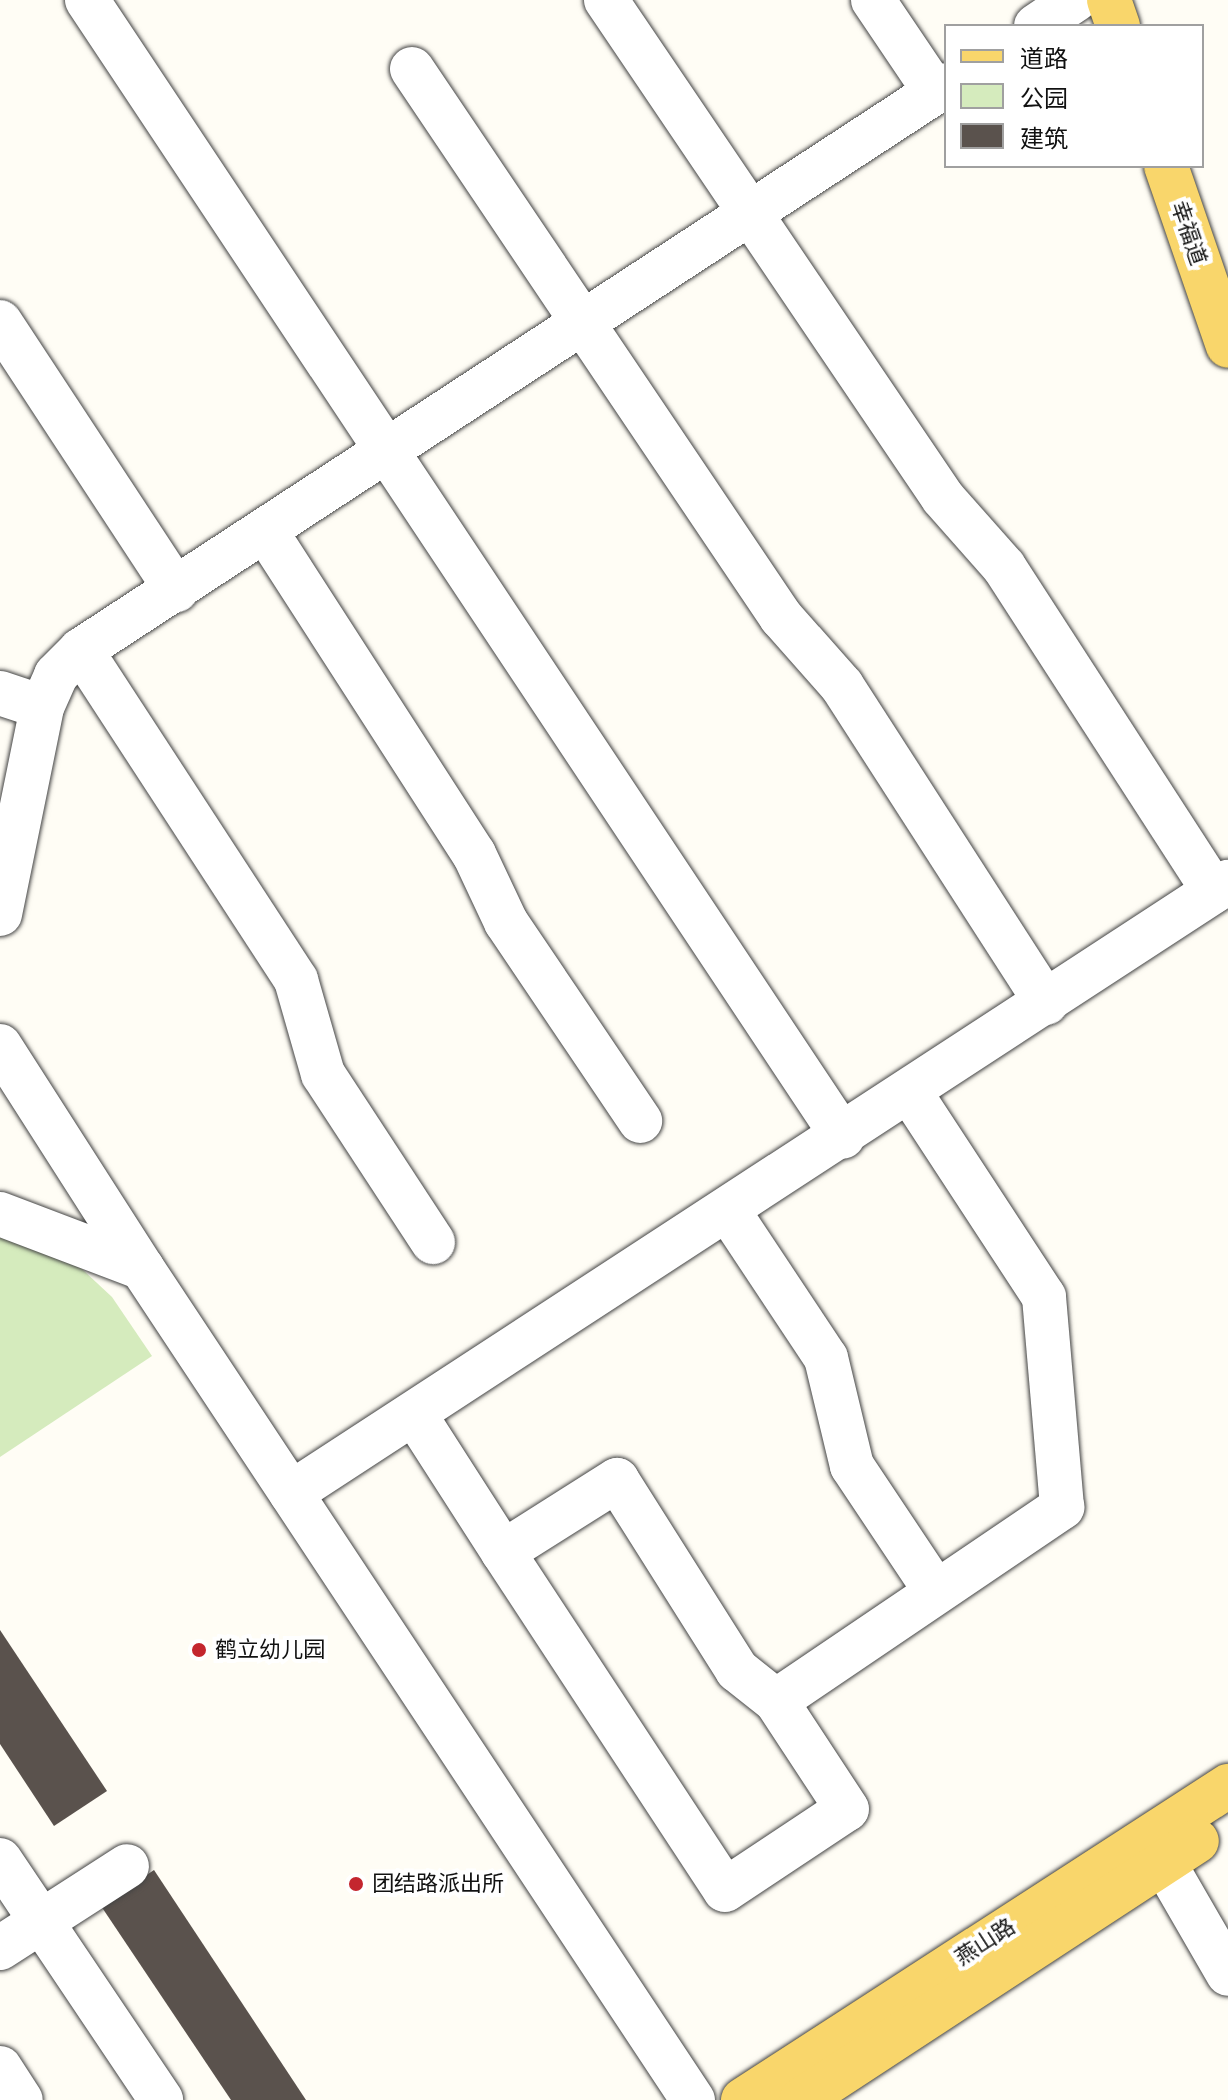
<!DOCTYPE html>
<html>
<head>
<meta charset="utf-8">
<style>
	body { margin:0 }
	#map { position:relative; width:1228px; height:2100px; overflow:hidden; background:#fffdf5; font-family:Lora,"Noto Sans SC",serif }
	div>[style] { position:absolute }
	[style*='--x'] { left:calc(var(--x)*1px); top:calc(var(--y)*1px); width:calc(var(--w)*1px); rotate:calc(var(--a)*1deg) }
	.green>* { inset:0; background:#d5ebbd }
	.building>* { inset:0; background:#5a524d }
	.roads { filter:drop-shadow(0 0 2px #444) drop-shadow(0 0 2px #444) }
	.minor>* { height:44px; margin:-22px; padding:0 22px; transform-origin:22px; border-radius:22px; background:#fff }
	.major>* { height:44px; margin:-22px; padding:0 22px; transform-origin:22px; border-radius:22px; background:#f9d66b }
	.dots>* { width:22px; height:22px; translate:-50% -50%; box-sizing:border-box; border:4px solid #fff; border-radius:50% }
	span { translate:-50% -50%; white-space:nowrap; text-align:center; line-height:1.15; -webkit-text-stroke:8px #fff; paint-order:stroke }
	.street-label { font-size:22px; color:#111 }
	.poi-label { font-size:22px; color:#111 }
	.left { translate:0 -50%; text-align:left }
	.legend { position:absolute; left:944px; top:24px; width:260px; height:144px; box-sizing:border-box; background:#fff; border:2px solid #a0a0a0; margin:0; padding:10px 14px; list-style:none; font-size:24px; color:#111 }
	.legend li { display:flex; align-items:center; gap:16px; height:40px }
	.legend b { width:40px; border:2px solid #a0a0a0 }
</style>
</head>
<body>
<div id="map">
	<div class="green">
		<div style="clip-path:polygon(0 1234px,68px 1256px,112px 1297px,152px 1356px,0 1457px)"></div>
	</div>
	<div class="building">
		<div style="clip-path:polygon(0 1630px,107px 1791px,54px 1826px,0 1744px)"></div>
		<div style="clip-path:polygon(154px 1870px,306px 2100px,231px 2100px,101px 1906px)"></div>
	</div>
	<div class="roads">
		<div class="minor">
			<div style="--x:87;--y:0;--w:1365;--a:56.38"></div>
			<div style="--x:606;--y:0;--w:601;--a:55.91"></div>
			<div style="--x:943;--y:498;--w:92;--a:48.5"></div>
			<div style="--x:1004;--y:567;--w:386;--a:57.1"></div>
			<div style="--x:873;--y:0;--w:111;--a:56"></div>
			<div style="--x:1036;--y:26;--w:47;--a:-33.7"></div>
			<div style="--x:412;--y:69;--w:661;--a:56.05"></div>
			<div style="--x:781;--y:617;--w:92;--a:48.5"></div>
			<div style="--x:842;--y:686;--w:377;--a:57.2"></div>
			<div style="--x:0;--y:322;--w:321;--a:56.7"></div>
			<div style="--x:265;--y:530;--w:386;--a:57.2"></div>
			<div style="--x:474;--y:854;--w:75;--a:64.8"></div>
			<div style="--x:506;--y:922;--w:240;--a:56"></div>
			<div style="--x:81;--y:650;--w:394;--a:56.9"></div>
			<div style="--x:296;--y:980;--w:98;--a:74"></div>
			<div style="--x:323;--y:1074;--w:201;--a:56.8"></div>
			<div style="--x:0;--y:693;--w:44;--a:18.4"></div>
			<div style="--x:0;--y:914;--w:211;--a:-78.5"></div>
			<div style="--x:42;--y:707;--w:35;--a:-66"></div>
			<div style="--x:56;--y:675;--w:35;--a:-45"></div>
			<div style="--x:81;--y:650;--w:1033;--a:-33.15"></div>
			<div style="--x:0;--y:1046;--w:264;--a:57.4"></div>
			<div style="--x:729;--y:1212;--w:175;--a:56.4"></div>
			<div style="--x:826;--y:1358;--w:111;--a:76.5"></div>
			<div style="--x:852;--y:1466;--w:151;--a:56.3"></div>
			<div style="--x:0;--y:1214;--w:152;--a:20.8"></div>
			<div style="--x:142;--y:1268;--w:998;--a:56.49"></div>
			<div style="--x:415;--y:1415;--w:163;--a:57.3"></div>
			<div style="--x:503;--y:1552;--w:135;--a:-32.3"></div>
			<div style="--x:617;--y:1480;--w:225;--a:57.7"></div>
			<div style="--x:737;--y:1670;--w:50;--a:38.5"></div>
			<div style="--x:776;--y:1701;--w:346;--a:-34.1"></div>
			<div style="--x:1062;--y:1507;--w:211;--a:-94.9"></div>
			<div style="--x:1044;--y:1297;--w:245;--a:-123.2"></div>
			<div style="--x:291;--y:1493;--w:1119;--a:-33.11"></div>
			<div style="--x:503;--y:1552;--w:404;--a:56.7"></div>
			<div style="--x:725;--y:1890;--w:146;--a:-33.6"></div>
			<div style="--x:847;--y:1809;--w:129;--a:-123.3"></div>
			<div style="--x:0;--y:1860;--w:289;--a:56.1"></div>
			<div style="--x:1164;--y:1863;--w:128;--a:60"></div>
			<div style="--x:0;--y:1948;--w:151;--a:-32.8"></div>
			<div style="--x:0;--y:2068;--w:38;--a:57"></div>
		</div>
		<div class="major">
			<div style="--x:1109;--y:0;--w:28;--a:71"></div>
			<div style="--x:1166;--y:166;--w:190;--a:71"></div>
			<div style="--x:743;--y:2100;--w:578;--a:-32.92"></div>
			<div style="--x:801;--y:2100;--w:473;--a:-33.2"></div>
		</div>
	</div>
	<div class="dots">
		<div style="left:199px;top:1650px;background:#c4262e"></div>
		<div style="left:356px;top:1884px;background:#c4262e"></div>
	</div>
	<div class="street-label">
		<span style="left:1189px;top:233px;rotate:71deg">幸福道</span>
		<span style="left:985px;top:1942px;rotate:-33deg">燕山路</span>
	</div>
	<div class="poi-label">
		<span class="left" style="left:215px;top:1650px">鹤立幼儿园</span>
		<span class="left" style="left:372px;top:1884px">团结路派出所</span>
	</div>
	<ul class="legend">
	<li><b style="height:10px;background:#f9d66b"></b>道路</li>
	<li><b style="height:22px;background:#d5ebbd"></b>公园</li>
	<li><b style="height:22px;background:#5a524d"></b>建筑</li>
	</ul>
</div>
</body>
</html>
